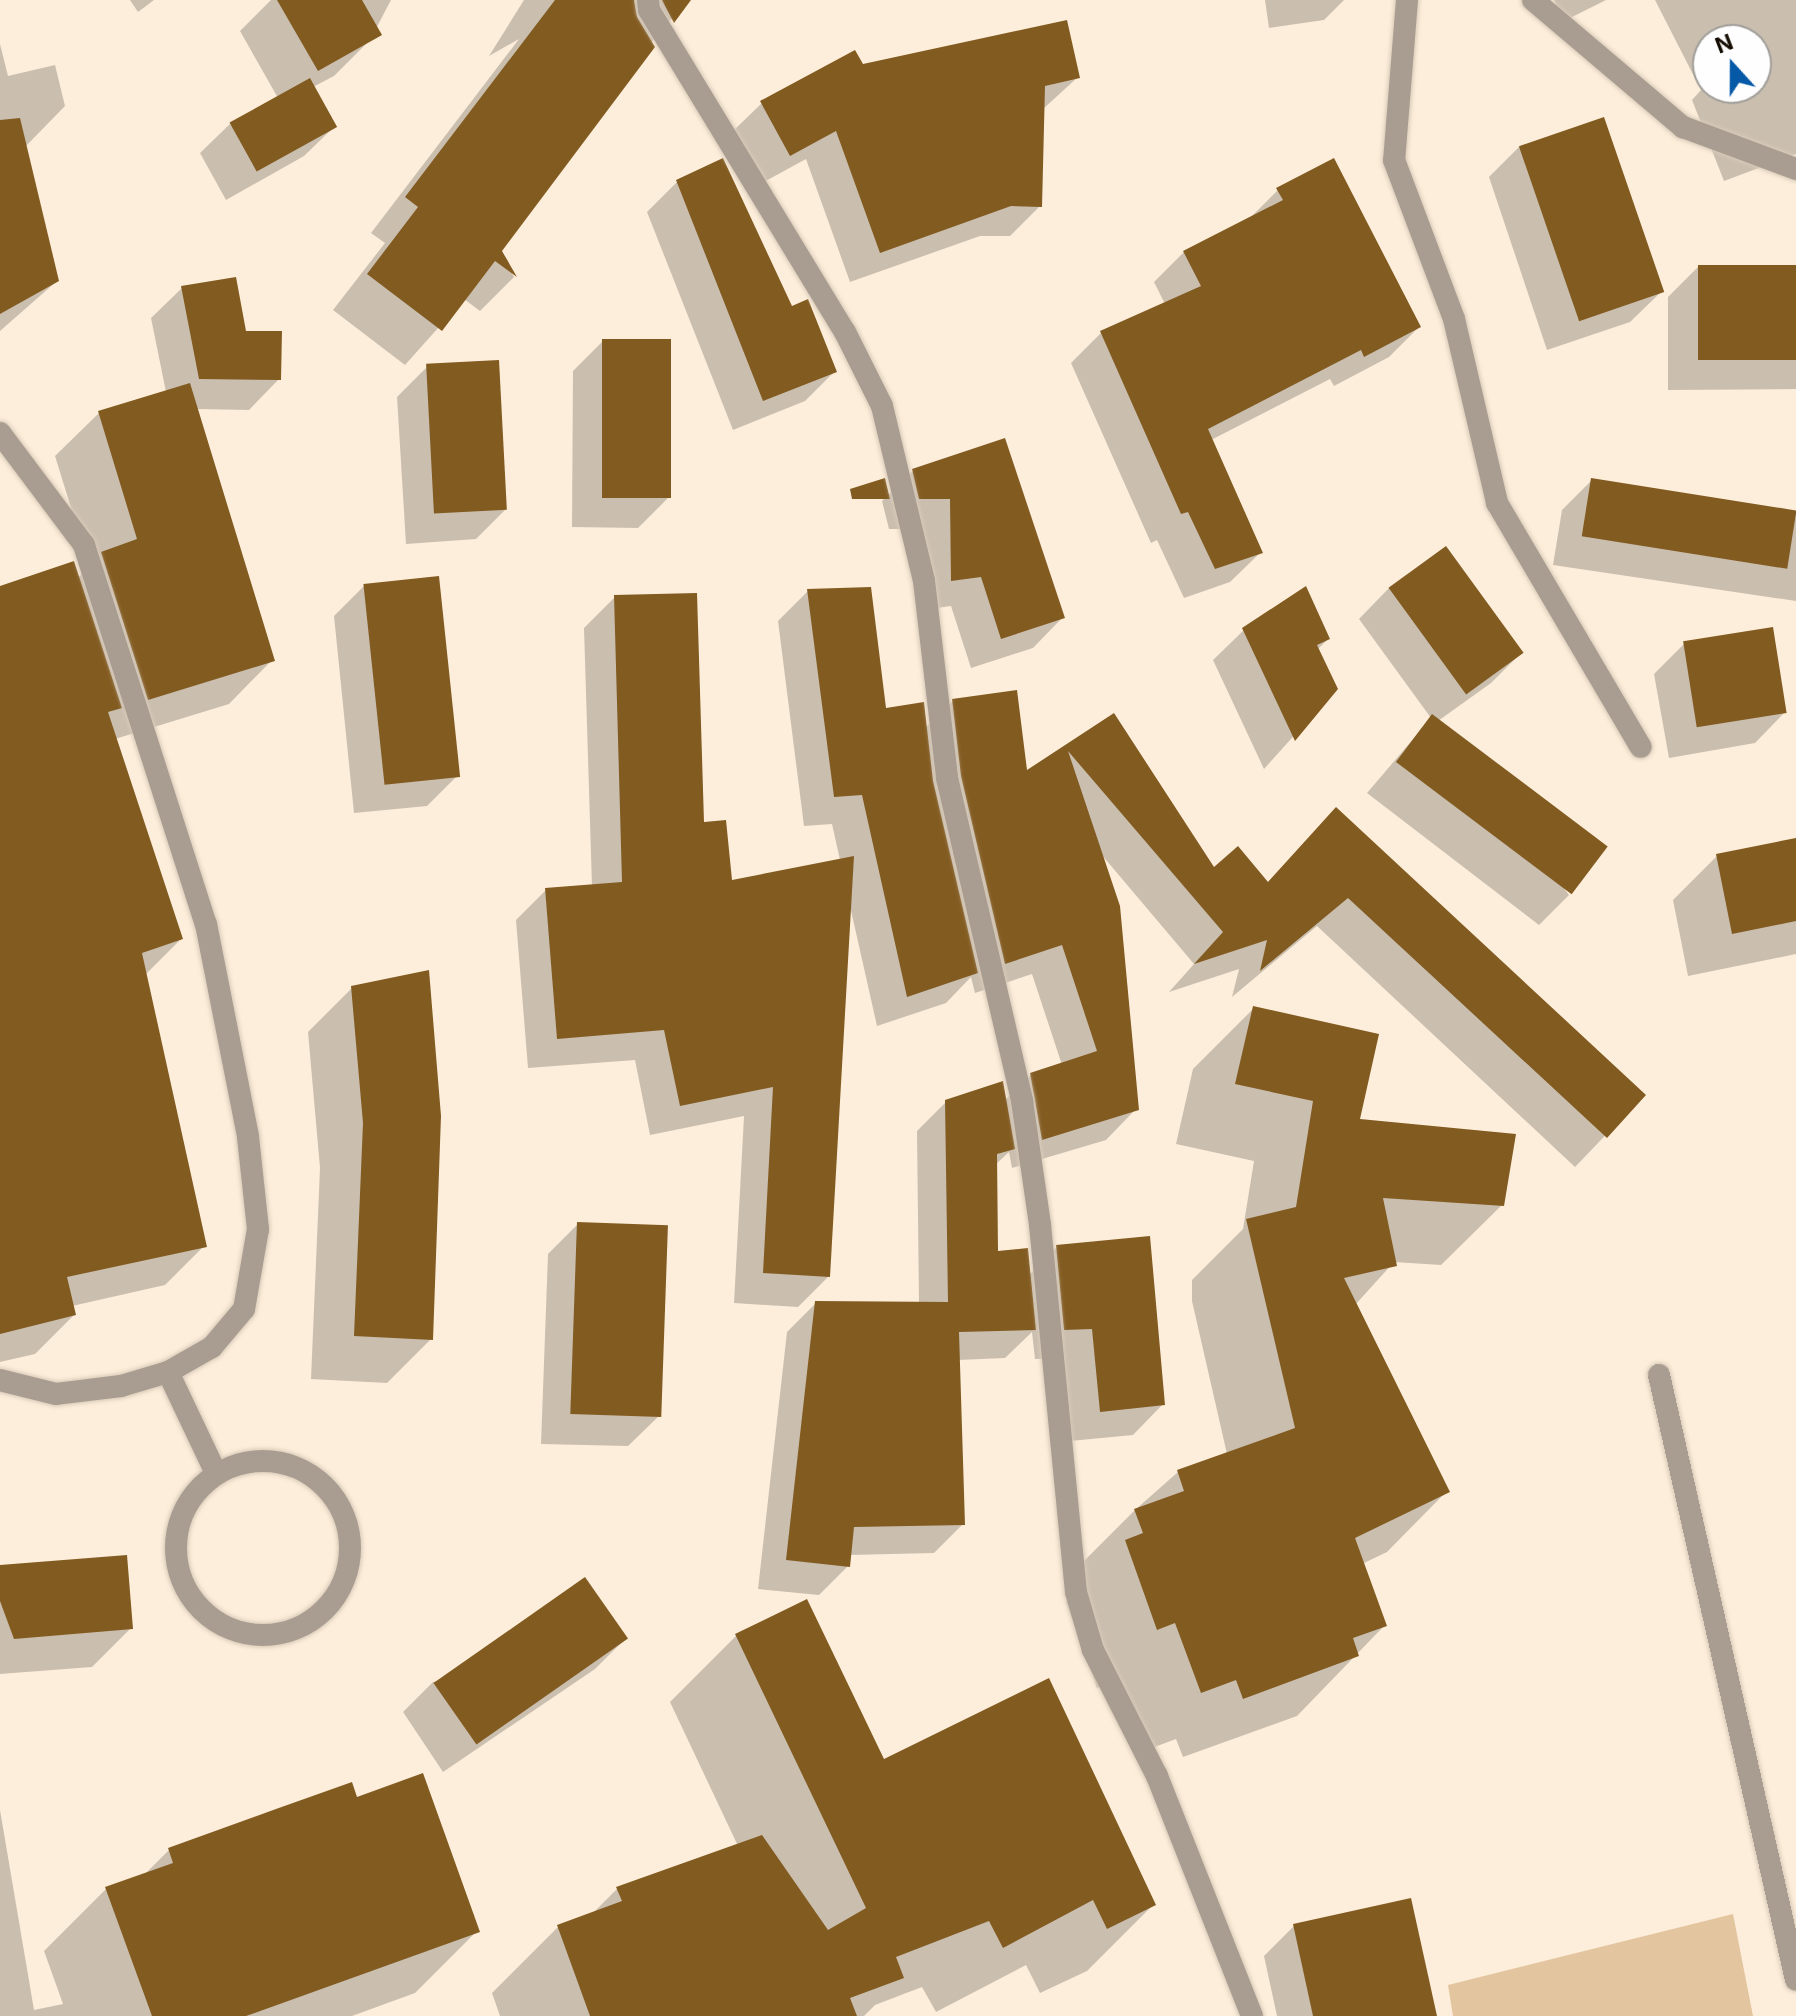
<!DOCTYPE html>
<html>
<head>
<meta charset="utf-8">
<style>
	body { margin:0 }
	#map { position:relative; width:1796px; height:2016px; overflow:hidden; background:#fdeedb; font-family:Inter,sans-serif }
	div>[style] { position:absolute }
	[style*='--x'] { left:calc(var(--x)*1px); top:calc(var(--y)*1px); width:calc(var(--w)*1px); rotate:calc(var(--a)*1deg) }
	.green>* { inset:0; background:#e3c59f }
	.shadow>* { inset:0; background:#0003 }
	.building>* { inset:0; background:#825b21; transform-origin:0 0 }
	.roads { filter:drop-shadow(0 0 2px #d8cab8) drop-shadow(0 0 2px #d8cab8) }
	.minor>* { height:22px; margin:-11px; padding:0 11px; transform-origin:11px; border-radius:11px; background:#a89d90 }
	.minor>.ring { margin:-11px; padding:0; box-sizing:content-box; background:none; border:22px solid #a89d90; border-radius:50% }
	span { translate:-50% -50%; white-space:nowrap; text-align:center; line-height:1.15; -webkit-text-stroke:6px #fefefe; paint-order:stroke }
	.north { position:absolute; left:1692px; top:24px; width:80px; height:80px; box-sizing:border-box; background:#fefefe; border:2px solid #a19e9a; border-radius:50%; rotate:339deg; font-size:22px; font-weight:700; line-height:32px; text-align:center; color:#150d03 }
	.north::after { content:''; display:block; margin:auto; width:28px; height:36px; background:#0659a7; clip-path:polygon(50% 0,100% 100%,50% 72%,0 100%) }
</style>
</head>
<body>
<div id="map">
	<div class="green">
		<div style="clip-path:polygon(1733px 1914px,1753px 2016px,1453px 2016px,1448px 1985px)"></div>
	</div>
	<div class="shadow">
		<div style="clip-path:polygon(130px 0,154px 0,138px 12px)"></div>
		<div style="clip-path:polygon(271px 0,391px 0,370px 40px,334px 76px,313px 87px,335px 126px,304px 156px,226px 200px,200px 153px,231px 123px,278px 98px,240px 31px)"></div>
		<div style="clip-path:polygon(524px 0,688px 0,651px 43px,500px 251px,514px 277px,480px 311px,464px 299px,405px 365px,333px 310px,385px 243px,371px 233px,519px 39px,489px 56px)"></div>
		<div style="clip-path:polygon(1265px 0,1344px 0,1324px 20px,1269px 28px)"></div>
		<div style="clip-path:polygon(1554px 0,1606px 0,1564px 21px)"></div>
		<div style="clip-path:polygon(evenodd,1655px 0,1796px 0,1796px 154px,1724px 181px,1692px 100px,1701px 90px,1655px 0,1708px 40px,1756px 40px,1756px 88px,1708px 88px,1708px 40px)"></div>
		<div style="clip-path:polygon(0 44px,8px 76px,55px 65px,65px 106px,25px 147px,57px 281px,0 331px)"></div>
		<div style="clip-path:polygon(862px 67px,1078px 77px,1043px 109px,1040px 206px,1010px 236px,980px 236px,850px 282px,806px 159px,760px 184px,731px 133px,762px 103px)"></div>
		<div style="clip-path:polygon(1519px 147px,1661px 292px,1630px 322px,1547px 350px,1489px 177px)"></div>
		<div style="clip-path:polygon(677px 182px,791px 309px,835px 371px,805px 401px,733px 430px,647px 212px)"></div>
		<div style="clip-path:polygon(1278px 190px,1419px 327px,1389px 357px,1334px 386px,1330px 379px,1211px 440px,1261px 552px,1230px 582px,1184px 598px,1157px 540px,1151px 543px,1071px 363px,1101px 333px,1165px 304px,1154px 282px,1184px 252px,1248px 220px)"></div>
		<div style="clip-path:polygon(1698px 267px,1796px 267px,1796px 389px,1668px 390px,1668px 297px)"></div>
		<div style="clip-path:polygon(182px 288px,245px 333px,279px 379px,249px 410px,195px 409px,272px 660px,229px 704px,115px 739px,181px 939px,145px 975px,204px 1246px,165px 1285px,72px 1306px,74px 1315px,35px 1354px,0 1362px,0 588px,78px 578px,89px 566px,55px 456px,99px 413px,166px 392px,151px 318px)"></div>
		<div style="clip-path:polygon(603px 341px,669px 497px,638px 528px,572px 527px,573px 371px)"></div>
		<div style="clip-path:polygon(427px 367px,506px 509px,476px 539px,406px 544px,397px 397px)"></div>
		<div style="clip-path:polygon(1004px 441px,1063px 617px,1033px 648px,971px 668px,951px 606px,922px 610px,920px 529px,889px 529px,882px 501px,913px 471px)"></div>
		<div style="clip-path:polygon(1592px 480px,1796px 513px,1796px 601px,1553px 565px,1562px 510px)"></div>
		<div style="clip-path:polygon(364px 586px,457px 776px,427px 806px,354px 813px,334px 616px)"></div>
		<div style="clip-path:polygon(1389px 588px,1521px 653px,1491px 683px,1438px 721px,1569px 895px,1539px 925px,1367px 793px,1431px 718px,1359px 619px)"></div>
		<div style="clip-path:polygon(808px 591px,885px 710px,925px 728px,953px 701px,1025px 774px,1113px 716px,1214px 870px,1267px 883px,1307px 840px,1644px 1095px,1575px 1167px,1317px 926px,1232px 997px,1239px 969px,1169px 992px,1194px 964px,1101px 854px,1136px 1109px,1106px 1140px,1012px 1168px,1009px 1152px,995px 1165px,996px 1253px,1029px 1275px,1057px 1247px,1163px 1404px,1133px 1435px,1070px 1441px,1063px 1358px,1035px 1359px,1032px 1332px,1005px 1358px,958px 1360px,963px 1524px,934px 1553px,849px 1555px,848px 1566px,819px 1595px,758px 1589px,787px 1332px,816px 1303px,919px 1304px,917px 1131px,946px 1102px,1004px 1101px,1031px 1075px,1062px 1065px,1032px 974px,975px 993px,971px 977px,946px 1003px,877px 1026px,850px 906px,828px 1277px,798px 1307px,734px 1303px,744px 1116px,650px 1135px,635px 1060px,528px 1068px,516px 920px,546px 890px,592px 887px,584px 628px,615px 597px,702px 825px,731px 882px,840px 860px,832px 824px,804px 826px,778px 621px)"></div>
		<div style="clip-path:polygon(1244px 630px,1328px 639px,1317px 650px,1336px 689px,1264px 769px,1213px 660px)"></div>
		<div style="clip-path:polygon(1684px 644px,1785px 712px,1755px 743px,1669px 758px,1654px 674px)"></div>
		<div style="clip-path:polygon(1796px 840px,1796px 954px,1688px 976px,1673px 900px,1717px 856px)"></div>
		<div style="clip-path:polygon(352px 988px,431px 1339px,387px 1383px,311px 1379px,320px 1168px,308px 1032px)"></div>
		<div style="clip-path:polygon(1253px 1009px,1358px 1121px,1502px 1205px,1441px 1265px,1394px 1262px,1355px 1305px,1447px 1491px,1387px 1552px,1362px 1564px,1385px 1625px,1297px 1716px,1183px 1757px,1176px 1739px,1141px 1752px,1115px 1681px,1097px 1688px,1066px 1602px,1081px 1587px,1075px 1570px,1135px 1510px,1178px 1472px,1227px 1454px,1192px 1301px,1192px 1280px,1243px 1229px,1254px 1161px,1176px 1144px,1193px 1069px)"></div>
		<div style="clip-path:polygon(578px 1224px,659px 1416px,628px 1446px,541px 1444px,548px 1254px)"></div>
		<div style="clip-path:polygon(0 1567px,131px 1628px,92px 1667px,0 1674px)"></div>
		<div style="clip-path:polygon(736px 1636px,883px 1762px,1154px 1904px,1087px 1971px,1040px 1993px,1026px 1965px,936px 2012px,922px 1987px,875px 2005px,864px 2016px,500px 2016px,492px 1993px,558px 1927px,592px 1914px,617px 1889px,738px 1846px,670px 1702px)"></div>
		<div style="clip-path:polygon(625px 1639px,595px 1669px,443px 1772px,403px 1712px,433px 1682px)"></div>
		<div style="clip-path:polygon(356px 1799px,477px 1931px,415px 1993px,352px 2016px,0 2016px,0 1810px,34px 2010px,63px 2004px,44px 1951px,106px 1889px,144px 1875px,169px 1850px)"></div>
		<div style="clip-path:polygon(1294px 1926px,1435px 2016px,1277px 2016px,1264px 1956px)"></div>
	</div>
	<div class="building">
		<div style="clip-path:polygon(277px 0,362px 0,382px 35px,318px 71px)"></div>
		<div style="clip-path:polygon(555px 0,634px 0,637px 17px,655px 47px,502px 251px,517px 277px,495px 261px,442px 331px,367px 274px,418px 207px,405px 197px)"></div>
		<div style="clip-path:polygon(662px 0,691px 0,674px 23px)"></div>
		<div style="clip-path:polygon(1067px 20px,1080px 78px,1045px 86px,1042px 207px,1011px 206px,880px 253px,836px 131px,790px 156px,760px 101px,855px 50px,863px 64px)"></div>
		<div style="left:310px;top:78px;width:56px;height:92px;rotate:61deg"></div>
		<div style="left:1604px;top:117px;width:185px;height:90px;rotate:71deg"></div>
		<div style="clip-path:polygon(20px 118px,59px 281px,0 314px,0 120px)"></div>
		<div style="clip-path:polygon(723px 158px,792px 306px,808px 299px,837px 372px,763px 401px,676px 180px)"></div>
		<div style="clip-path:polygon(1334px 158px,1421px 327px,1364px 357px,1361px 350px,1208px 429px,1263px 553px,1215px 569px,1188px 512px,1181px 514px,1100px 331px,1201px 286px,1183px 251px,1283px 200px,1276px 188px)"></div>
		<div style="left:1698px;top:265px;width:98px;height:95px"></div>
		<div style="clip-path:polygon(236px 277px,246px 331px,282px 331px,281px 380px,199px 379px,181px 286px)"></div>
		<div style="left:602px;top:339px;width:69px;height:159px"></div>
		<div style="left:499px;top:360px;width:150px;height:73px;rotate:87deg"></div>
		<div style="clip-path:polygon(190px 383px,275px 661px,148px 700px,101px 552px,137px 539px,98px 411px)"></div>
		<div style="clip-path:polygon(1005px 438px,1065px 618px,1001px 639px,981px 577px,951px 581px,950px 499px,919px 499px,912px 469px)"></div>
		<div style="clip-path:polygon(885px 478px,890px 499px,852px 499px,850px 489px)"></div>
		<div style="left:1591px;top:478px;width:208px;height:59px;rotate:9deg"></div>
		<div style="left:1446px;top:546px;width:132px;height:71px;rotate:54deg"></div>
		<div style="clip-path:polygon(74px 561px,122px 708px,108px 712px,183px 939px,142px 953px,207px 1247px,67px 1277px,76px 1315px,0 1334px,0 586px)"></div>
		<div style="left:439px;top:576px;width:202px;height:76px;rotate:84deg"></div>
		<div style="clip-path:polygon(1306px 586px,1330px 639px,1317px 645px,1338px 689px,1295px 741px,1242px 628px)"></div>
		<div style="clip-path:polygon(871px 587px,886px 708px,924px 702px,933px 781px,978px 973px,907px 997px,862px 795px,834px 797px,807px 589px)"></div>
		<div style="clip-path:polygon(697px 593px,704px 822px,726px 820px,732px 880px,854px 856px,830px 1277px,763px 1273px,773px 1087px,680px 1106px,664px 1030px,557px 1039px,545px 888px,622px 882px,614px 595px)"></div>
		<div style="left:1773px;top:627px;width:87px;height:91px;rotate:81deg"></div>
		<div style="clip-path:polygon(1017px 690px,1027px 770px,1114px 713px,1214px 867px,1238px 846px,1268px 882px,1336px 807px,1646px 1095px,1607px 1138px,1348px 898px,1260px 971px,1267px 940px,1194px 964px,1223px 932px,1068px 751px,1120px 906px,1139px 1110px,1042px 1140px,1030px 1073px,1097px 1051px,1062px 945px,1005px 964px,961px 776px,952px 699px)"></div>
		<div style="left:1432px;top:714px;width:220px;height:60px;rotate:37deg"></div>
		<div style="clip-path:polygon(1796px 838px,1796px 921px,1732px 934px,1716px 854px)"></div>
		<div style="clip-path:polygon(429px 970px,441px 1116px,433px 1340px,354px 1336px,363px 1123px,351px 986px)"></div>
		<div style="clip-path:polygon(1253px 1006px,1379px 1034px,1360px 1119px,1516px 1134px,1504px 1206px,1383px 1198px,1397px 1266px,1344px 1278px,1450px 1492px,1355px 1538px,1387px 1626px,1353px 1638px,1359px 1656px,1243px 1699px,1236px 1680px,1201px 1693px,1175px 1623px,1157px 1630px,1125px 1540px,1143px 1533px,1134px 1509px,1184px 1491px,1177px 1470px,1295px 1428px,1246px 1219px,1296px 1207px,1313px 1101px,1235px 1084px)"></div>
		<div style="clip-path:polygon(1003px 1081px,1015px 1149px,997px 1154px,998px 1251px,1028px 1248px,1036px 1330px,959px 1332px,965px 1525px,854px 1527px,850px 1567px,786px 1560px,815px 1301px,948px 1302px,945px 1100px)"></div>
		<div style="left:577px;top:1222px;width:91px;height:192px;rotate:2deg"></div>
		<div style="clip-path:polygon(1150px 1236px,1165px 1405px,1100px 1412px,1092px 1329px,1064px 1330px,1056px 1245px)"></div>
		<div style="clip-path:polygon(127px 1555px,133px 1629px,14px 1639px,0 1601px,0 1565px)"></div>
		<div style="left:585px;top:1577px;width:75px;height:185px;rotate:55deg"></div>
		<div style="clip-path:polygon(807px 1599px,884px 1759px,1049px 1678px,1156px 1905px,1107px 1929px,1093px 1900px,1003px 1948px,989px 1921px,896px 1957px,904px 1978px,850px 1998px,857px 2016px,590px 2016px,557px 1925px,622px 1901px,616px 1887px,762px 1835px,828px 1930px,866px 1908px,735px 1634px)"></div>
		<div style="clip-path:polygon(423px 1773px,480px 1932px,246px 2016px,152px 2016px,105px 1887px,173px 1863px,168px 1848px,276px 1809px,352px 1782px,357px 1797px)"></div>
		<div style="clip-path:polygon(1411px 1898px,1437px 2016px,1313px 2016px,1293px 1924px)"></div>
	</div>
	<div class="roads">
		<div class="minor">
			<div style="--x:648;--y:0;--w:10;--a:84"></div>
			<div style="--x:649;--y:10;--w:377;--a:58.7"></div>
			<div style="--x:845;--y:332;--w:83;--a:63.4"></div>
			<div style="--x:882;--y:406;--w:180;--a:76.5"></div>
			<div style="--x:924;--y:581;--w:198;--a:83.3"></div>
			<div style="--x:947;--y:778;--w:332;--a:76.9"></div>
			<div style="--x:1022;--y:1101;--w:125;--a:81.7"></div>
			<div style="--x:1040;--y:1225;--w:369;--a:84.4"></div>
			<div style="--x:1076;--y:1592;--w:60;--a:73.7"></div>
			<div style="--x:1093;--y:1650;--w:141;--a:63.1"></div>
			<div style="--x:1157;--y:1776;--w:258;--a:68.4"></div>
			<div style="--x:1407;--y:0;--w:161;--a:94.6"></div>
			<div style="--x:1394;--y:160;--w:170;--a:69.3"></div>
			<div style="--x:1454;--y:319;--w:189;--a:76.8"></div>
			<div style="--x:1497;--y:503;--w:283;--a:59.5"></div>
			<div style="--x:1533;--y:0;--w:197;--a:40.3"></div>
			<div style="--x:1683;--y:127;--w:121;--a:20.4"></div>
			<div style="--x:0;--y:433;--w:140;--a:53.1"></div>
			<div style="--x:84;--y:545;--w:398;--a:72.2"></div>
			<div style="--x:206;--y:924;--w:217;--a:78.8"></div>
			<div style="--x:248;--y:1137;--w:93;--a:83.8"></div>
			<div style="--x:258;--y:1229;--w:81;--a:99.9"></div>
			<div style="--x:244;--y:1309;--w:50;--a:130.1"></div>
			<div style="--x:212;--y:1347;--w:51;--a:150.4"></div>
			<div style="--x:168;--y:1372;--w:49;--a:163.4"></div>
			<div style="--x:121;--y:1386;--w:65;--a:173"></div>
			<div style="--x:56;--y:1394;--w:58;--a:-166"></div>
			<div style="--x:168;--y:1372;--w:112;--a:64.6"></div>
			<div style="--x:1659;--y:1375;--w:620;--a:77.24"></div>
			<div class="ring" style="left:176px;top:1461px;width:152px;height:152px"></div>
		</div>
	</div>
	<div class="north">N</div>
</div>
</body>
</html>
